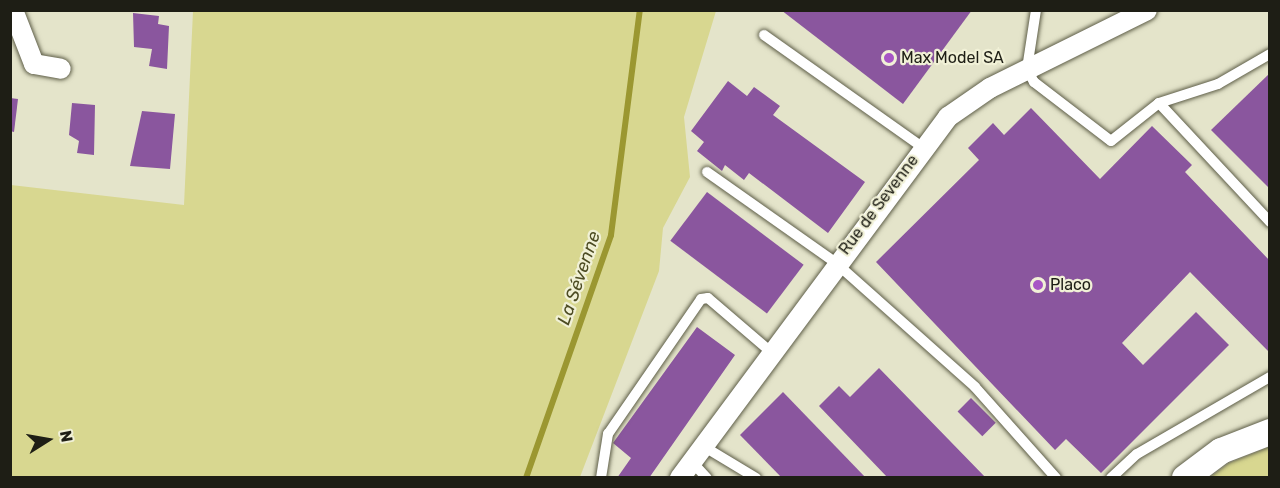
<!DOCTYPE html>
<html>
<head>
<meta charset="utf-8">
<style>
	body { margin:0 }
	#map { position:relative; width:1280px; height:488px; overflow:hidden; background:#e4e4ca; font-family:Rubik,sans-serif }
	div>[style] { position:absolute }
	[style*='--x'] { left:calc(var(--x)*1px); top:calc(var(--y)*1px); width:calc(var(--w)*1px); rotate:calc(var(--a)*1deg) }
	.green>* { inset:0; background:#d8d790 }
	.stream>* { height:6px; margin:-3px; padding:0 3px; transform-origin:3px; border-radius:3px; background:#9b9731 }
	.building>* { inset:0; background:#8a569e; transform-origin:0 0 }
	.roads { filter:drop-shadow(0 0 2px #5e5e48) drop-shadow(0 0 2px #5e5e48) }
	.service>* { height:10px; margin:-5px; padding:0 5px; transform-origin:5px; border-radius:5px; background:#fff }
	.minor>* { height:20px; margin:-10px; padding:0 10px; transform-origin:10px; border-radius:10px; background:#fff }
	.tertiary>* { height:26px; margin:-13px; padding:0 13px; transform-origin:13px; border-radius:13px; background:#fff }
	.dots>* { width:16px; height:16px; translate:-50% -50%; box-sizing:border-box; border:3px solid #f1f1d7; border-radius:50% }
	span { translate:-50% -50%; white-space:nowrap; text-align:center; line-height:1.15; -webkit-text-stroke:4.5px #f1f1d7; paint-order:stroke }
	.poi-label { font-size:16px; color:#1e1e15 }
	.left { translate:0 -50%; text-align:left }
	.street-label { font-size:16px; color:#1e1e15 }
	.water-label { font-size:18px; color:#4d4c23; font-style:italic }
	.frame { position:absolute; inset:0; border:12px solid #1e1e15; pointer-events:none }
	.north { position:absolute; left:18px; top:410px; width:60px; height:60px; -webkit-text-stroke:4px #f1f1d7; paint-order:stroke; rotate:79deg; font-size:16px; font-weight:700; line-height:24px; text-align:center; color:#1e1e15 }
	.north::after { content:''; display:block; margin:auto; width:21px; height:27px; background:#1e1e15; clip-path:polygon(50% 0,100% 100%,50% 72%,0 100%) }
</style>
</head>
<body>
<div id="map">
	<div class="green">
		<div style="clip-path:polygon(193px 11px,716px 11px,684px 117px,690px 177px,663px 228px,659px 271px,580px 477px,11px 477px,11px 185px,184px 205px)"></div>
		<div style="clip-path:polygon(1269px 447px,1269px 477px,1209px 478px,1229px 463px)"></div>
	</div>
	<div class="stream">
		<div style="--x:526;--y:478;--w:257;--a:-70.7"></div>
		<div style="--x:611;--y:235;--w:227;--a:-82.7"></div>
	</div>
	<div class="building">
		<div style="clip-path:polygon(781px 10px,972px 10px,903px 104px)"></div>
		<div style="clip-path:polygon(133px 13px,159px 16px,158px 24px,169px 26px,167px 69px,149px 66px,152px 49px,134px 47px)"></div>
		<div style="clip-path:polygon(1270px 73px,1270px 189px,1211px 130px)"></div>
		<div style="clip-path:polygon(728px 81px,747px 96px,754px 87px,780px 106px,773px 115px,865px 182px,828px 233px,749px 173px,744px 180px,725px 165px,722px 171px,697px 151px,704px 142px,691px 131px)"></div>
		<div style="clip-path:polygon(10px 98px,18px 99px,14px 132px,10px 131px)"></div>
		<div style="clip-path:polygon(72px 103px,95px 105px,94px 155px,77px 153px,79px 141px,69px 135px)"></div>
		<div style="clip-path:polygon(1031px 108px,1100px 179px,1152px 126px,1192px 165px,1185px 172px,1270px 261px,1270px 353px,1190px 272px,1122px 343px,1143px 365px,1196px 312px,1229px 345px,1101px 473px,1066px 439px,1055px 450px,876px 262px,979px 160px,968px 148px,993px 123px,1004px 135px)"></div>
		<div style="clip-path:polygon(142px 111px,175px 114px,170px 169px,130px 166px)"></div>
		<div style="left:707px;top:192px;width:121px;height:61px;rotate:37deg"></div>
		<div style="clip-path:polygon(697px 327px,735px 355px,649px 478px,617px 478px,631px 458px,613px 443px)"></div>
		<div style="clip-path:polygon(879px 368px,986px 478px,888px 478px,819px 406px,839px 386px,850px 397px)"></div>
		<div style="clip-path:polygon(783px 392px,866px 478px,782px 478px,740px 435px)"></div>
		<div style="left:971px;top:398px;width:35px;height:19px;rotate:45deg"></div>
	</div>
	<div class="roads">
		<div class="service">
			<div style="--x:1036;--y:10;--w:60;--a:98.7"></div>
			<div style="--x:1027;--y:69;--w:15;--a:62"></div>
			<div style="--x:1034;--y:82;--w:97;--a:37.5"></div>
			<div style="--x:1111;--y:141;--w:61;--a:-38.4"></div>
			<div style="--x:1159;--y:103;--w:62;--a:-17.9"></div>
			<div style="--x:1218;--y:84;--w:60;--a:-30"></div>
			<div style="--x:764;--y:35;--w:194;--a:35.3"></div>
			<div style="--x:1159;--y:103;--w:163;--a:47"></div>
			<div style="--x:707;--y:172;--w:158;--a:35.2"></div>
			<div style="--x:836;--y:263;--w:186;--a:41.7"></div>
			<div style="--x:975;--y:387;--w:122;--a:48.3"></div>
			<div style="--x:703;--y:446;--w:62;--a:31.1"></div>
			<div style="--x:692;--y:462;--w:22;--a:47"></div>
			<div style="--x:601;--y:478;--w:45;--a:-81"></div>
			<div style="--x:608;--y:434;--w:164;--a:-55.4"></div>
			<div style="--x:701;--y:299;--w:7;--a:-8"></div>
			<div style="--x:708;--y:298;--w:83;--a:40.6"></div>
			<div style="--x:1111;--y:478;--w:35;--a:-43"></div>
			<div style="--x:1137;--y:454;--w:154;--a:-30.1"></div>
		</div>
		<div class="minor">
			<div style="--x:13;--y:10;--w:58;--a:68.7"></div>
			<div style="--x:34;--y:64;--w:27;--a:10"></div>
			<div style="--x:680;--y:478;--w:450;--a:-53.4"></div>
			<div style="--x:948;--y:117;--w:51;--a:-34.6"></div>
			<div style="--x:990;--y:88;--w:175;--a:-26.4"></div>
		</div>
		<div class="tertiary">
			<div style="--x:1185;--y:478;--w:45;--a:-36.9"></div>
			<div style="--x:1221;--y:451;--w:53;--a:-21.2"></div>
		</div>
	</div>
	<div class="dots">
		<div style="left:889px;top:58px;background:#a755c5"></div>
		<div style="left:1038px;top:285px;background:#a755c5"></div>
	</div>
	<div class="poi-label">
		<span class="left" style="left:901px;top:58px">Max Model SA</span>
		<span class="left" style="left:1050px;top:285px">Placo</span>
	</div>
	<div class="street-label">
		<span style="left:879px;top:205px;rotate:-53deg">Rue de Sevenne</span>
	</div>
	<div class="water-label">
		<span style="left:579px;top:278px;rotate:-71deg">La Sévenne</span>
	</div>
	<div class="frame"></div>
	<div class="north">N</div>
</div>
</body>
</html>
